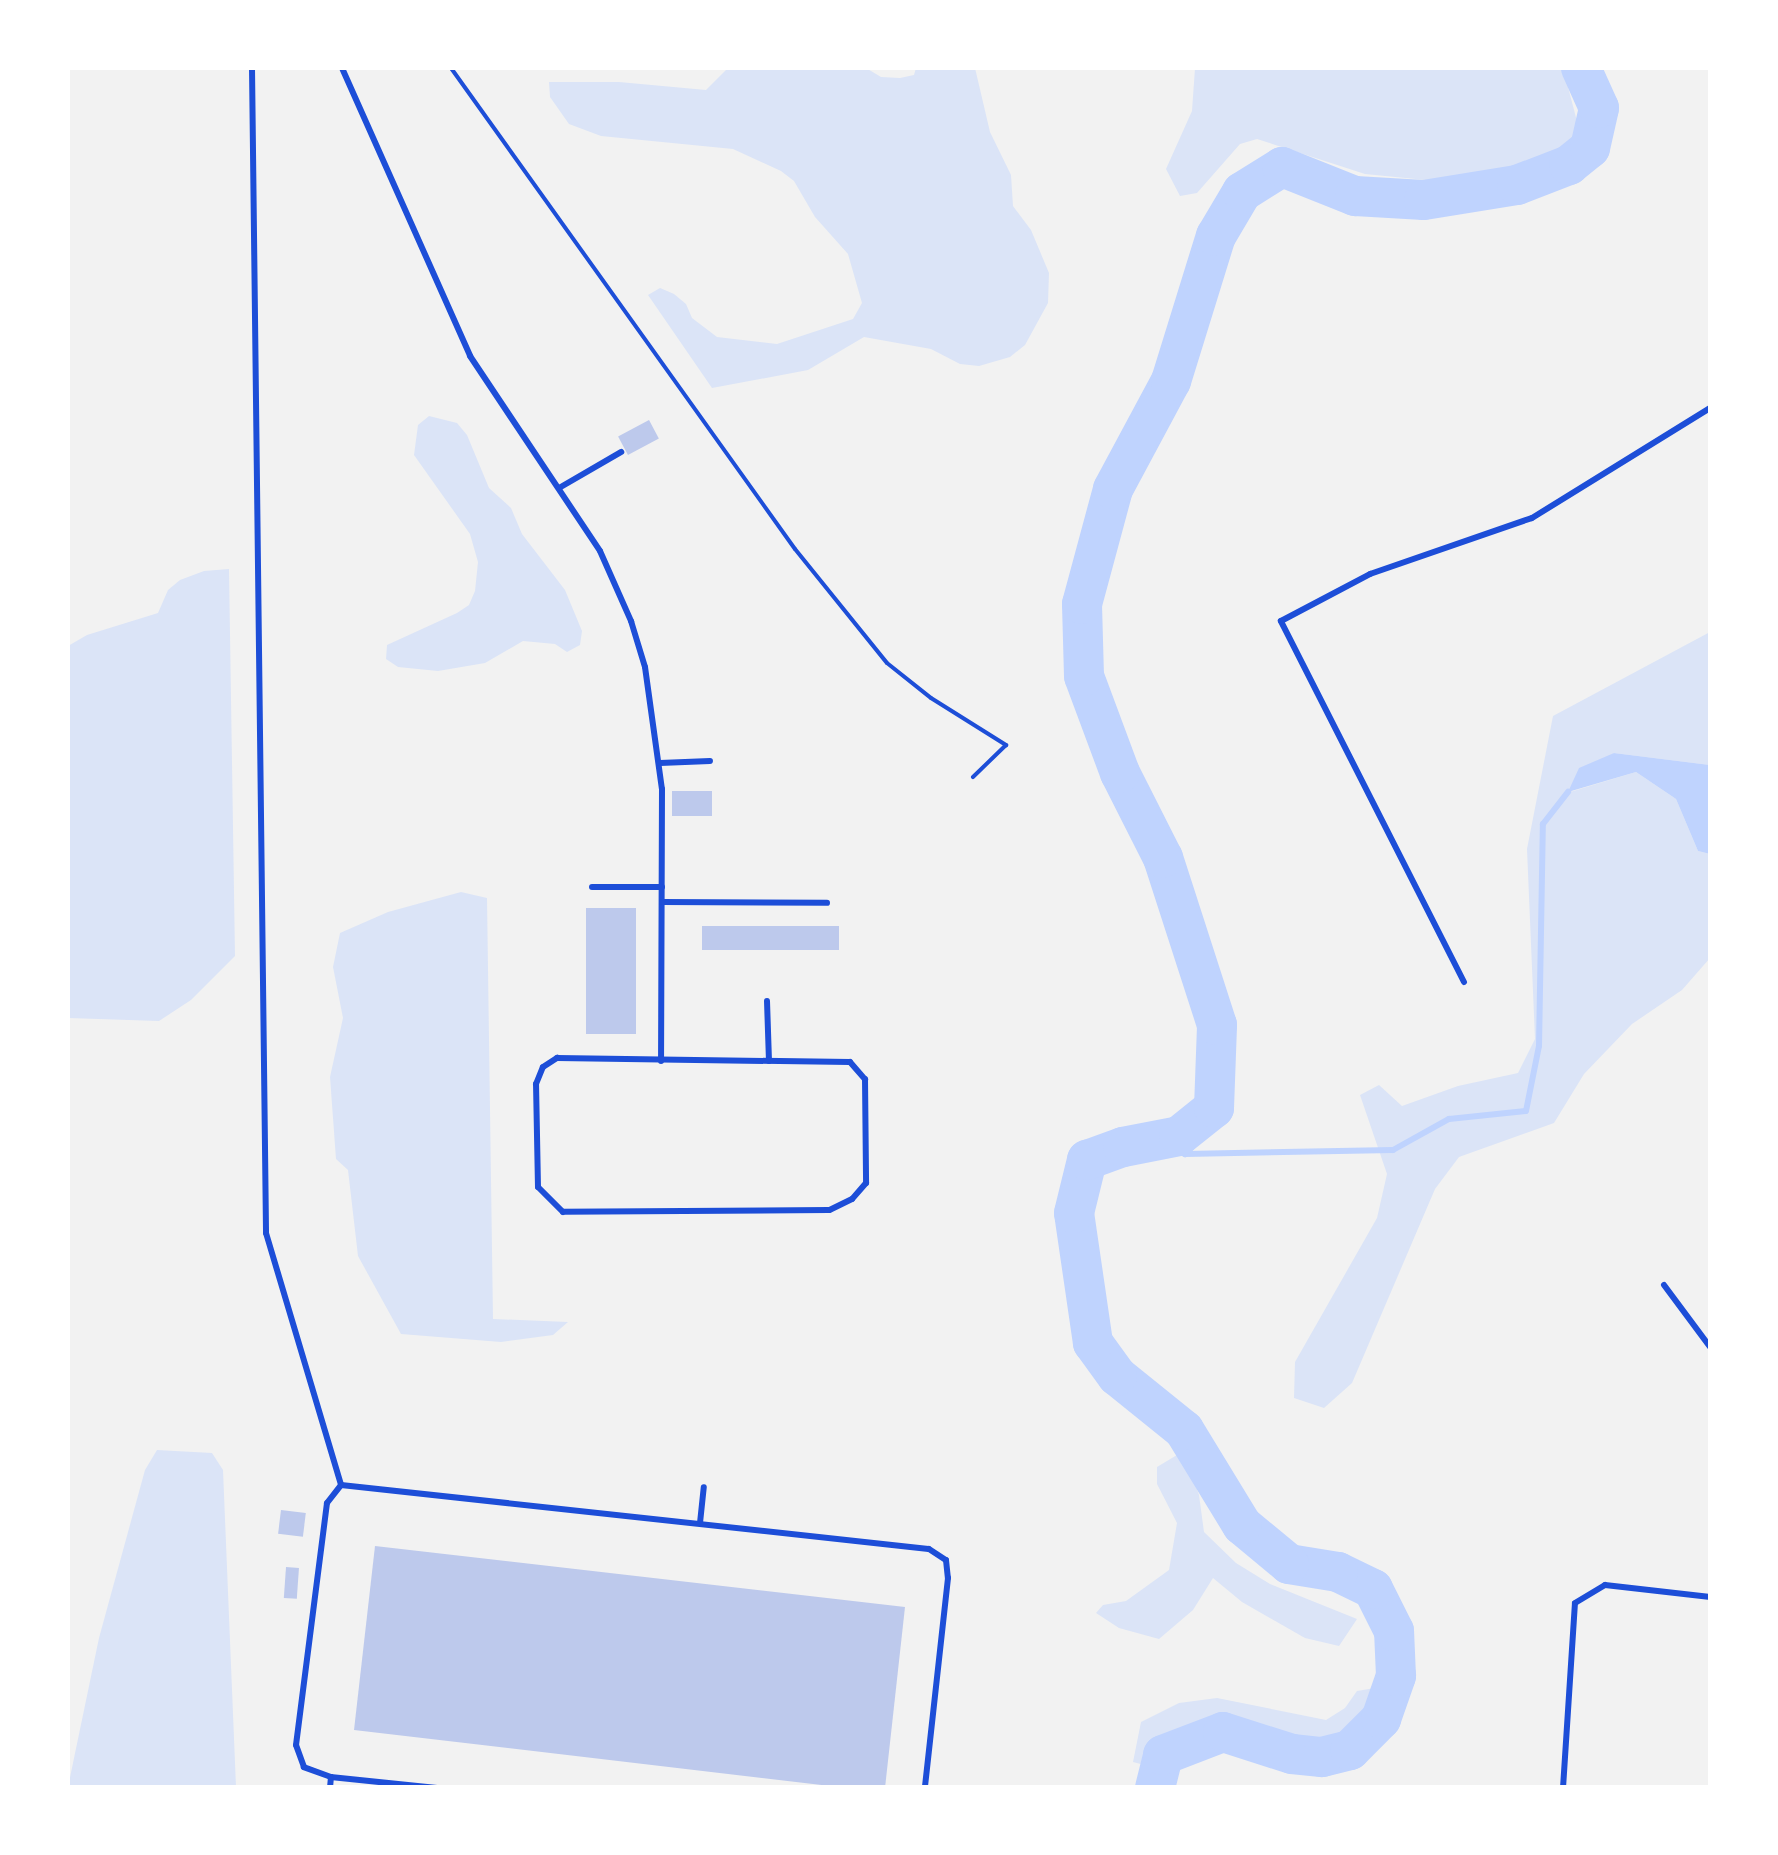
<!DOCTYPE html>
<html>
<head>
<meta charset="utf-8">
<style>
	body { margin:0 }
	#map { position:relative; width:1778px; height:1855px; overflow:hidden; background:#f2f2f2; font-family:"Alegreya Sans",sans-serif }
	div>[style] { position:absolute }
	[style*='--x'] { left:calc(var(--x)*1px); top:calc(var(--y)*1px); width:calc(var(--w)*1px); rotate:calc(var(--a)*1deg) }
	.green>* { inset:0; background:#dbe4f7 }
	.water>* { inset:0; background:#bfd3fe }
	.stream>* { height:6px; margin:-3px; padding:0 3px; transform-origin:3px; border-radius:3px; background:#bfd3fe }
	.river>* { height:40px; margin:-20px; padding:0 20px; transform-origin:20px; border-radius:20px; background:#bfd3fe }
	.building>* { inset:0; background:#bdc9ec; transform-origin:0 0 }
	.path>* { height:4px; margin:-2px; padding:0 2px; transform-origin:2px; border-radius:2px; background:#1d4ed8 }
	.service>* { height:6px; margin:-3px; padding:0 3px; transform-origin:3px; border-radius:3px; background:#1d4ed8 }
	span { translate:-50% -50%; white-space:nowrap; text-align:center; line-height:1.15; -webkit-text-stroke:9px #fff; paint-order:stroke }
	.frame { position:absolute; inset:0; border:70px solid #fff; pointer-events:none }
</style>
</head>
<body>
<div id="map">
	<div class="green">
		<div style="clip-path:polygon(728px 68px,866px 68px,881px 77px,900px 78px,914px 75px,916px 68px,975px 68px,990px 132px,1011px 175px,1013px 206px,1031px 230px,1049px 273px,1048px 303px,1025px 345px,1010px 357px,979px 366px,960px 364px,931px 349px,864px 337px,808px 370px,712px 388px,648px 295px,660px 288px,674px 294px,686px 304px,692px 318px,717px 337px,777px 344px,853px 319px,862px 303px,848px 254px,815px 217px,794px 181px,781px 171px,733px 149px,601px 136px,569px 124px,550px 97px,549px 82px,619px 82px,706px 90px)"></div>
		<div style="clip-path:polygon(1195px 68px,1563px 68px,1579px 129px,1572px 147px,1551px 161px,1473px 181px,1446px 182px,1365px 174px,1257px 139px,1240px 144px,1197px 193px,1180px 196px,1166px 169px,1192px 111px)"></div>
		<div style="clip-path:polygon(429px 416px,457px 423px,467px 435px,489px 488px,511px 508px,522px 534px,565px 590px,582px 631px,580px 645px,567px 652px,555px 644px,523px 641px,485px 663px,438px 671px,398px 667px,386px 659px,387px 645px,457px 613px,469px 605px,475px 591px,478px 562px,470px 534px,414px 455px,418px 425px)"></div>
		<div style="clip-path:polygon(229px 569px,235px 956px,191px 1000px,159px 1021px,68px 1018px,68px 646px,87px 635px,158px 613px,168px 590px,180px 580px,204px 571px)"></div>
		<div style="clip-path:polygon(1710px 632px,1710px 765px,1614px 753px,1570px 792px,1636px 772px,1676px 799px,1698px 851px,1710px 854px,1710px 958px,1682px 990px,1632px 1024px,1584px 1074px,1554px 1123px,1459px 1157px,1435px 1189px,1352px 1383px,1324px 1408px,1294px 1398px,1295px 1362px,1377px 1218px,1387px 1174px,1360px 1095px,1379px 1085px,1402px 1106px,1458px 1086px,1518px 1073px,1535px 1039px,1527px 849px,1553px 716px)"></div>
		<div style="clip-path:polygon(461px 892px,487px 898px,493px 1319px,568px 1322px,553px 1335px,501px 1342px,401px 1334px,358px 1256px,348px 1170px,336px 1159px,330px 1077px,343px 1018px,333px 967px,340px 933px,388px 912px)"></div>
		<div style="clip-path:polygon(157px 1450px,212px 1453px,223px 1470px,236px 1787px,68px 1787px,99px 1638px,145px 1470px)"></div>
		<div style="clip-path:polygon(1177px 1455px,1190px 1469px,1199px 1495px,1204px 1532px,1236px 1563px,1270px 1584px,1357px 1619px,1339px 1646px,1305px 1638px,1242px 1602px,1213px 1578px,1193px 1610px,1159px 1639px,1119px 1628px,1096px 1613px,1103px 1605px,1126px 1601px,1169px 1570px,1177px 1523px,1157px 1484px,1157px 1467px)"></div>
		<div style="clip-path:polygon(1375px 1688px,1374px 1712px,1345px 1741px,1300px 1746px,1251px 1726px,1201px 1725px,1160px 1744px,1152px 1767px,1133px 1762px,1141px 1722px,1179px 1703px,1217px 1698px,1326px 1720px,1345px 1708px,1357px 1691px)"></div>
	</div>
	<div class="water">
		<div style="clip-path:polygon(1614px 753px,1710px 765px,1710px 854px,1698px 851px,1676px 799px,1636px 772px,1568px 792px,1579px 768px)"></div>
	</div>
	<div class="stream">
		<div style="--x:1164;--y:1139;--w:26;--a:36"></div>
		<div style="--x:1185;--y:1154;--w:208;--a:-1.1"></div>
		<div style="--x:1393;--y:1150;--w:64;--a:-29"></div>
		<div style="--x:1449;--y:1119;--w:77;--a:-5.9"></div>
		<div style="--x:1526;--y:1111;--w:66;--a:-78.7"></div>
		<div style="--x:1539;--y:1046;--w:222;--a:-89"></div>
		<div style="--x:1543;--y:824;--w:41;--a:-52"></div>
	</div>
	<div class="river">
		<div style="--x:1155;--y:1788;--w:34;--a:-76"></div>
		<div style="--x:1163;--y:1755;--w:64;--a:-21"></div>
		<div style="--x:1223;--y:1732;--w:72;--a:17.7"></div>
		<div style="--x:1292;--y:1754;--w:30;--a:6"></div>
		<div style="--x:1322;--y:1757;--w:29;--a:-14"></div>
		<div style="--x:1350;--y:1750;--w:44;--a:-45"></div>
		<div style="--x:1381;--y:1719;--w:46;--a:-70.8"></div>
		<div style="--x:1396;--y:1676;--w:45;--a:-92.5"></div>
		<div style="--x:1394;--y:1631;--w:47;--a:-116.6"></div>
		<div style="--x:1373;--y:1589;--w:39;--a:-154"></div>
		<div style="--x:1338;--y:1572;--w:50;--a:-170.7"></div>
		<div style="--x:1289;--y:1564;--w:61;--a:-140.3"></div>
		<div style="--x:1242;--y:1525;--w:111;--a:-121.4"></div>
		<div style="--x:1184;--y:1430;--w:86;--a:-141.1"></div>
		<div style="--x:1117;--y:1376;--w:41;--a:-126"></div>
		<div style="--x:1093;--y:1343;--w:131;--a:-98.3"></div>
		<div style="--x:1074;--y:1213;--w:55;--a:-76.2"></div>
		<div style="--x:1087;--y:1160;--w:38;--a:-20"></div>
		<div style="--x:1123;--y:1147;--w:57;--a:-11.1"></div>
		<div style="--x:1179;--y:1136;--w:45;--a:-38.7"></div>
		<div style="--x:1214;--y:1108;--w:83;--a:-87.9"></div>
		<div style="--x:1217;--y:1025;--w:176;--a:-107.9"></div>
		<div style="--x:1163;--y:858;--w:95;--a:-116.8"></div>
		<div style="--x:1120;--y:773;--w:103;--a:-110.4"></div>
		<div style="--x:1084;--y:676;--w:72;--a:-91.6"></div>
		<div style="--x:1082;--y:604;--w:119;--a:-74.9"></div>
		<div style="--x:1113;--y:489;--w:123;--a:-61.8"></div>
		<div style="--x:1171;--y:381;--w:152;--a:-72.8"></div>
		<div style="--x:1216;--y:236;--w:51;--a:-59.4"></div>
		<div style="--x:1242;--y:192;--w:47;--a:-32"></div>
		<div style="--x:1282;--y:167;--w:79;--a:21.7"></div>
		<div style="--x:1355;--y:196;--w:69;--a:3.3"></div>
		<div style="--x:1424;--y:200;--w:94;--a:-9.2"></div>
		<div style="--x:1517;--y:185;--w:56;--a:-21"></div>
		<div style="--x:1569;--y:165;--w:27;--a:-39"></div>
		<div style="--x:1590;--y:148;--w:41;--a:-77.3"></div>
		<div style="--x:1599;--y:108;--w:44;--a:-114.2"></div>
	</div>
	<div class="building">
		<div style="left:649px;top:420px;width:21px;height:35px;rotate:62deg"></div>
		<div style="left:672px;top:791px;width:40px;height:25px"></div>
		<div style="left:586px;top:908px;width:50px;height:126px"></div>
		<div style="left:839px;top:926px;width:24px;height:137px;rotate:90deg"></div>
		<div style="left:281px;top:1510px;width:25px;height:24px;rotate:7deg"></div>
		<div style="clip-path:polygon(375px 1546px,905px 1607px,885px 1788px,847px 1788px,354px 1730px)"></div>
		<div style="left:286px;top:1567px;width:13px;height:31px;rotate:4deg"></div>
	</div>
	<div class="path">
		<div style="--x:451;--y:68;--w:591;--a:54.43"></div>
		<div style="--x:795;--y:549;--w:146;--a:51.1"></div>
		<div style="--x:887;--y:663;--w:56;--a:38.5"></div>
		<div style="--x:931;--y:698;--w:89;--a:32.1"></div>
		<div style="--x:1006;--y:745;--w:46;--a:135.9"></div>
	</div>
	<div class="service">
		<div style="--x:252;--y:68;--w:1165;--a:89.31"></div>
		<div style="--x:266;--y:1233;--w:263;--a:73.4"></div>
		<div style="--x:342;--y:68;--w:315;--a:66"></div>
		<div style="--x:470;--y:356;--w:234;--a:56.3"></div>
		<div style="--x:600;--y:551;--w:77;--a:66.1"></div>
		<div style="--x:631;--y:621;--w:48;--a:73.1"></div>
		<div style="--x:645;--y:667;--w:123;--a:82.1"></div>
		<div style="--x:662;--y:789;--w:272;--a:90.2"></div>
		<div style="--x:559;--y:488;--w:72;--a:-30.1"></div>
		<div style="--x:660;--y:763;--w:50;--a:-2.3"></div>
		<div style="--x:592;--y:887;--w:70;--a:0"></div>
		<div style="--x:662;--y:902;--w:165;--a:0.3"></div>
		<div style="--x:1464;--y:982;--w:405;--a:-116.9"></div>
		<div style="--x:1281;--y:621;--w:101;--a:-27.8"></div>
		<div style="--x:1370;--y:574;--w:171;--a:-19.1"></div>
		<div style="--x:1532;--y:518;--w:209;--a:-31.7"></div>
		<div style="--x:767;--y:1001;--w:60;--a:88.1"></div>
		<div style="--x:557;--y:1058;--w:293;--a:0.8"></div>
		<div style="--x:850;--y:1062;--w:23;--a:49"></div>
		<div style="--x:865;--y:1079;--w:104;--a:89.4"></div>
		<div style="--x:866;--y:1183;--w:21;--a:131"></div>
		<div style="--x:852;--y:1199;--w:25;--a:154"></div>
		<div style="--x:829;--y:1210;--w:266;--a:179.6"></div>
		<div style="--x:563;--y:1212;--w:35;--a:-135"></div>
		<div style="--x:538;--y:1187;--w:103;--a:-91.1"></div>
		<div style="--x:536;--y:1084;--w:18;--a:-68"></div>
		<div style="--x:543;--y:1067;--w:17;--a:-33"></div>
		<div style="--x:1664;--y:1285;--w:77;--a:53.4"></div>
		<div style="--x:700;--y:1523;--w:36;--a:-84"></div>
		<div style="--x:330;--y:1788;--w:11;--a:-85"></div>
		<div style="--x:437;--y:1788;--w:107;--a:-174.1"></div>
		<div style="--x:331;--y:1777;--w:29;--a:-160"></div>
		<div style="--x:304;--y:1767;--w:23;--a:-110"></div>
		<div style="--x:296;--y:1745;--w:244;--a:-82.7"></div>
		<div style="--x:327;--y:1503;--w:23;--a:-52"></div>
		<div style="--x:341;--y:1485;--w:591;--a:6.21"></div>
		<div style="--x:929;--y:1549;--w:20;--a:33"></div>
		<div style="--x:946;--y:1560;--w:18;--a:84"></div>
		<div style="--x:948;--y:1578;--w:211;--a:96.3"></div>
		<div style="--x:1563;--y:1788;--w:185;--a:-86.3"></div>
		<div style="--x:1575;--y:1603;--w:35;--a:-31"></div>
		<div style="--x:1605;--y:1585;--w:106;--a:6.5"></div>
	</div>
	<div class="frame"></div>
</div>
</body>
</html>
